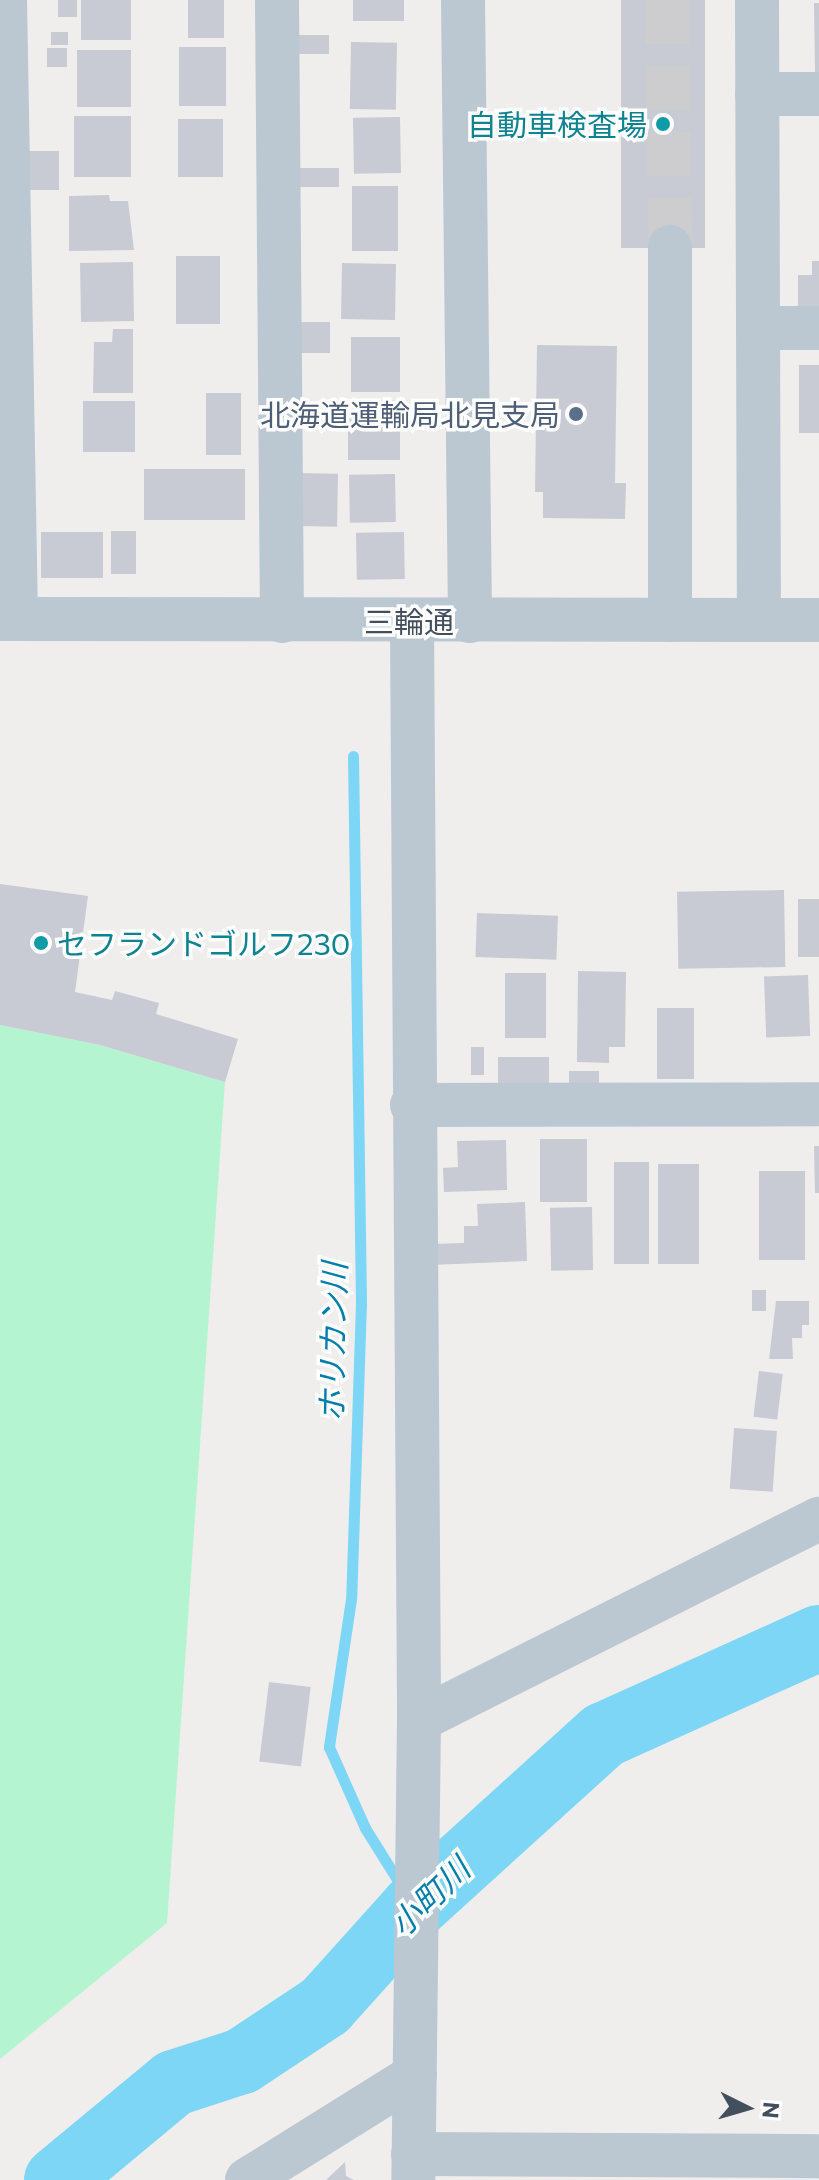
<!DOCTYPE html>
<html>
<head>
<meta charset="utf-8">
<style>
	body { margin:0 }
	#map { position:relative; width:819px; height:2180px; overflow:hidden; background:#f0eded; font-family:Commissioner,"Noto Sans JP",sans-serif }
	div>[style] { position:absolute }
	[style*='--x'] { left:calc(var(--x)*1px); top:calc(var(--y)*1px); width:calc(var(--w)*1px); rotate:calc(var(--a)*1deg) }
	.green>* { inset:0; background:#b5f4d0 }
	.stream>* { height:11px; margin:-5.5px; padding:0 5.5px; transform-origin:5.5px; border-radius:5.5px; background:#7dd6f6 }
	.river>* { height:66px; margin:-33px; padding:0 33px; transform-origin:33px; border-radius:33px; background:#7dd6f6 }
	.building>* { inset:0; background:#c8cbd4; transform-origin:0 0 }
	.minor-tunnel>* { height:44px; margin-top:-22px; transform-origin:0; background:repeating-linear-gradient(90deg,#cdcdd0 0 44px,transparent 0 66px) }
	.minor>* { height:44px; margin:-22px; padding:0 22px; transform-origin:22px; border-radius:22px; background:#bbc7d1 }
	.dots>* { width:22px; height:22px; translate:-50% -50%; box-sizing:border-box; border:4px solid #fff; border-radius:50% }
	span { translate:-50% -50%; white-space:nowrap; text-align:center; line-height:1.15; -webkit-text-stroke:7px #fff; paint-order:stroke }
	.culture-label { font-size:30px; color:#0d838f }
	.right { translate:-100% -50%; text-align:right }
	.left { translate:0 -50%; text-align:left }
	.service-label { font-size:30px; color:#4e5e75 }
	.street-label { font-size:30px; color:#434f5d }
	.water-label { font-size:32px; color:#017eab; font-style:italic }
	.north { position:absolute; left:707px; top:2068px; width:80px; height:80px; -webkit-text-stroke:6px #fff; paint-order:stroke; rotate:95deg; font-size:22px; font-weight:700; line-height:32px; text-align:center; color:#434f5d }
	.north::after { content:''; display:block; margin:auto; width:28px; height:36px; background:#434f5d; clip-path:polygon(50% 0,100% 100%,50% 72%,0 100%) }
</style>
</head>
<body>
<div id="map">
	<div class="green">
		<div style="clip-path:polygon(0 1025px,100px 1045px,225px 1082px,167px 1923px,0 2059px)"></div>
	</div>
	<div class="stream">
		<div style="--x:353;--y:756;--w:547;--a:89.16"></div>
		<div style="--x:361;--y:1303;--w:296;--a:91.9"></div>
		<div style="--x:351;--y:1599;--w:150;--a:98.5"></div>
		<div style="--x:329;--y:1747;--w:89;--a:66"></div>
		<div style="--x:365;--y:1828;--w:70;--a:57.9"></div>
	</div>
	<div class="river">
		<div style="--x:57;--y:2180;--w:152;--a:-39.7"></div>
		<div style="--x:174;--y:2083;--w:71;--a:-17.9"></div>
		<div style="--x:242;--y:2061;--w:100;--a:-33.5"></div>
		<div style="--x:325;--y:2006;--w:133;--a:-48"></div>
		<div style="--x:414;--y:1907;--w:256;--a:-42.2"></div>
		<div style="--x:604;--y:1735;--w:236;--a:-24.3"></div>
	</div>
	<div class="building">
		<div style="left:58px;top:0;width:19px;height:17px"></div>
		<div style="left:81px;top:0;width:50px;height:40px"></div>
		<div style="left:188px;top:0;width:36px;height:38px"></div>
		<div style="left:353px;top:0;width:51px;height:21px"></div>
		<div style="left:621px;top:0;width:84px;height:248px"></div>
		<div style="clip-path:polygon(814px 3px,819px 3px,819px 75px,815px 75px)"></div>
		<div style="left:51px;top:32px;width:17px;height:13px"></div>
		<div style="left:295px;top:35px;width:34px;height:19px"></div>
		<div style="left:351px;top:42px;width:46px;height:67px;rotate:1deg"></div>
		<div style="left:179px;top:47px;width:47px;height:59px"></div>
		<div style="left:47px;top:48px;width:20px;height:19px"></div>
		<div style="left:77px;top:50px;width:54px;height:57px"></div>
		<div style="left:131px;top:116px;width:61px;height:57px;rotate:90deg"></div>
		<div style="left:400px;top:117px;width:56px;height:47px;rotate:89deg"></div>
		<div style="left:178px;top:119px;width:45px;height:58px"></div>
		<div style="left:25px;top:151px;width:34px;height:39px"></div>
		<div style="left:300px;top:168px;width:39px;height:19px"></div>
		<div style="left:352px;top:186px;width:46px;height:65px"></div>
		<div style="clip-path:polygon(109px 195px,110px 201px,128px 201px,134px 250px,69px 251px,69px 196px)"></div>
		<div style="left:176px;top:256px;width:44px;height:68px"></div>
		<div style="clip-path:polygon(812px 261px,819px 261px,819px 316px,798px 317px,798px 275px,812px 275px)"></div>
		<div style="left:133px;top:262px;width:59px;height:53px;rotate:89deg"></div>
		<div style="left:342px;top:263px;width:54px;height:56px;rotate:1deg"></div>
		<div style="left:330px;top:322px;width:31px;height:32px;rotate:90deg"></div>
		<div style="clip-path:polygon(113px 329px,133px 329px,133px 393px,93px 393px,94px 342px,112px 342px)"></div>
		<div style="left:351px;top:337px;width:49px;height:55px"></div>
		<div style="clip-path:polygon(537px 345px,617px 346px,615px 483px,626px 483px,625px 519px,543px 518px,543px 492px,535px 492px)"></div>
		<div style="left:799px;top:365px;width:20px;height:68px"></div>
		<div style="left:206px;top:393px;width:35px;height:62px"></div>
		<div style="left:348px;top:400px;width:52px;height:60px"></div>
		<div style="left:135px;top:401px;width:51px;height:52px;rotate:90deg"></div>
		<div style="left:144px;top:469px;width:101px;height:51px"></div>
		<div style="left:296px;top:473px;width:42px;height:53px;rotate:1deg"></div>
		<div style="left:395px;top:474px;width:48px;height:46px;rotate:89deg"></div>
		<div style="left:111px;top:531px;width:25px;height:43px"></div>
		<div style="left:41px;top:532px;width:62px;height:46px"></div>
		<div style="left:404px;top:532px;width:47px;height:48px;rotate:89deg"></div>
		<div style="clip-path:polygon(0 884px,88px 896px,75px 992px,112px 1000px,115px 991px,159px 1003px,156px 1014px,238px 1039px,225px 1082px,100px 1045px,0 1025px)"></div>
		<div style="left:784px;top:890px;width:77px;height:107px;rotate:89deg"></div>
		<div style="left:819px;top:899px;width:58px;height:21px;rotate:90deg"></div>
		<div style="left:477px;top:913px;width:81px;height:44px;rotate:2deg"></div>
		<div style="clip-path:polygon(578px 971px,626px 972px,625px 1047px,609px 1047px,609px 1063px,577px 1062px)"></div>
		<div style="left:505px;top:973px;width:41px;height:65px"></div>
		<div style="left:808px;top:975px;width:61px;height:44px;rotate:88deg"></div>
		<div style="left:657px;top:1008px;width:37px;height:71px"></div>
		<div style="left:471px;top:1047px;width:13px;height:28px"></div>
		<div style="left:498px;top:1057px;width:51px;height:35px"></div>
		<div style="left:569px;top:1071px;width:30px;height:33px"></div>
		<div style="left:587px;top:1139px;width:63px;height:47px;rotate:90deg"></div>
		<div style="clip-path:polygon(506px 1140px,507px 1190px,444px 1192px,443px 1168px,458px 1167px,457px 1141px)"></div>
		<div style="clip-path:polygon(814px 1146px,819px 1146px,819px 1193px,815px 1193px)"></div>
		<div style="left:614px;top:1162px;width:35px;height:102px"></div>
		<div style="left:658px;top:1164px;width:41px;height:100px"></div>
		<div style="left:759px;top:1171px;width:46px;height:89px"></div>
		<div style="clip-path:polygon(525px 1202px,527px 1261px,431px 1265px,430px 1244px,464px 1243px,464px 1226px,478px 1226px,477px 1204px)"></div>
		<div style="left:592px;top:1207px;width:63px;height:42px;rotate:89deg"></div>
		<div style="left:752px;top:1290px;width:14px;height:21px"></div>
		<div style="clip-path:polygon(776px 1301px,809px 1301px,809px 1325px,802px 1325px,802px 1338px,792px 1338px,793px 1359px,769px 1359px)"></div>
		<div style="left:759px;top:1371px;width:24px;height:46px;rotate:7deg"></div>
		<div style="left:734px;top:1428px;width:43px;height:61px;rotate:4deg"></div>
		<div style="left:269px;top:1682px;width:42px;height:80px;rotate:7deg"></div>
		<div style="clip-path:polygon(345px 2162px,346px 2176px,354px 2180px,326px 2180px)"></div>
	</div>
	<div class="minor-tunnel">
		<div style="--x:667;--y:0;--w:247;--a:89.3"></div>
	</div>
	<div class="minor">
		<div style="--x:5;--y:0;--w:619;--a:88.98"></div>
		<div style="--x:277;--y:0;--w:621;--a:89.54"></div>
		<div style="--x:463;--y:0;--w:621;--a:89.35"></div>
		<div style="--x:757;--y:0;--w:620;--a:89.82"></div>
		<div style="--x:757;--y:94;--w:62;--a:0"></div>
		<div style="--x:758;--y:328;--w:61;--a:0"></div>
		<div style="--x:0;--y:619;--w:819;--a:0.07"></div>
		<div style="--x:670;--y:620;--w:373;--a:-90"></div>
		<div style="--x:412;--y:622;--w:1098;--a:89.63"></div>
		<div style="--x:419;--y:1720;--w:460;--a:90.7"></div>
		<div style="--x:412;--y:1105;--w:407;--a:-0.1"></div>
		<div style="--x:419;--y:1720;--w:448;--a:-26.7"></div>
		<div style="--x:413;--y:2154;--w:406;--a:0.3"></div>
		<div style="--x:247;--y:2180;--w:198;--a:-32"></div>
	</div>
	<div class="dots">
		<div style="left:663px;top:124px;background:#0f9aa8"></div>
		<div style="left:576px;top:414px;background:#5c6f8a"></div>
		<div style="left:41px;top:943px;background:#0f9aa8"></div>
	</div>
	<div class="culture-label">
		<span class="right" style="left:647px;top:124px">自動車検査場</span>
		<span class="left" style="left:57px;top:943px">セフランドゴルフ230</span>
	</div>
	<div class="service-label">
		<span class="right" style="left:560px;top:414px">北海道運輸局北見支局</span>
	</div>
	<div class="street-label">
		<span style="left:409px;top:621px">三輪通</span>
	</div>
	<div class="water-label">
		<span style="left:332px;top:1342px;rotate:-89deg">ホリカン川</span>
		<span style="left:429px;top:1896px;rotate:-44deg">小町川</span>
	</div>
	<div class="north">N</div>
</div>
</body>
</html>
